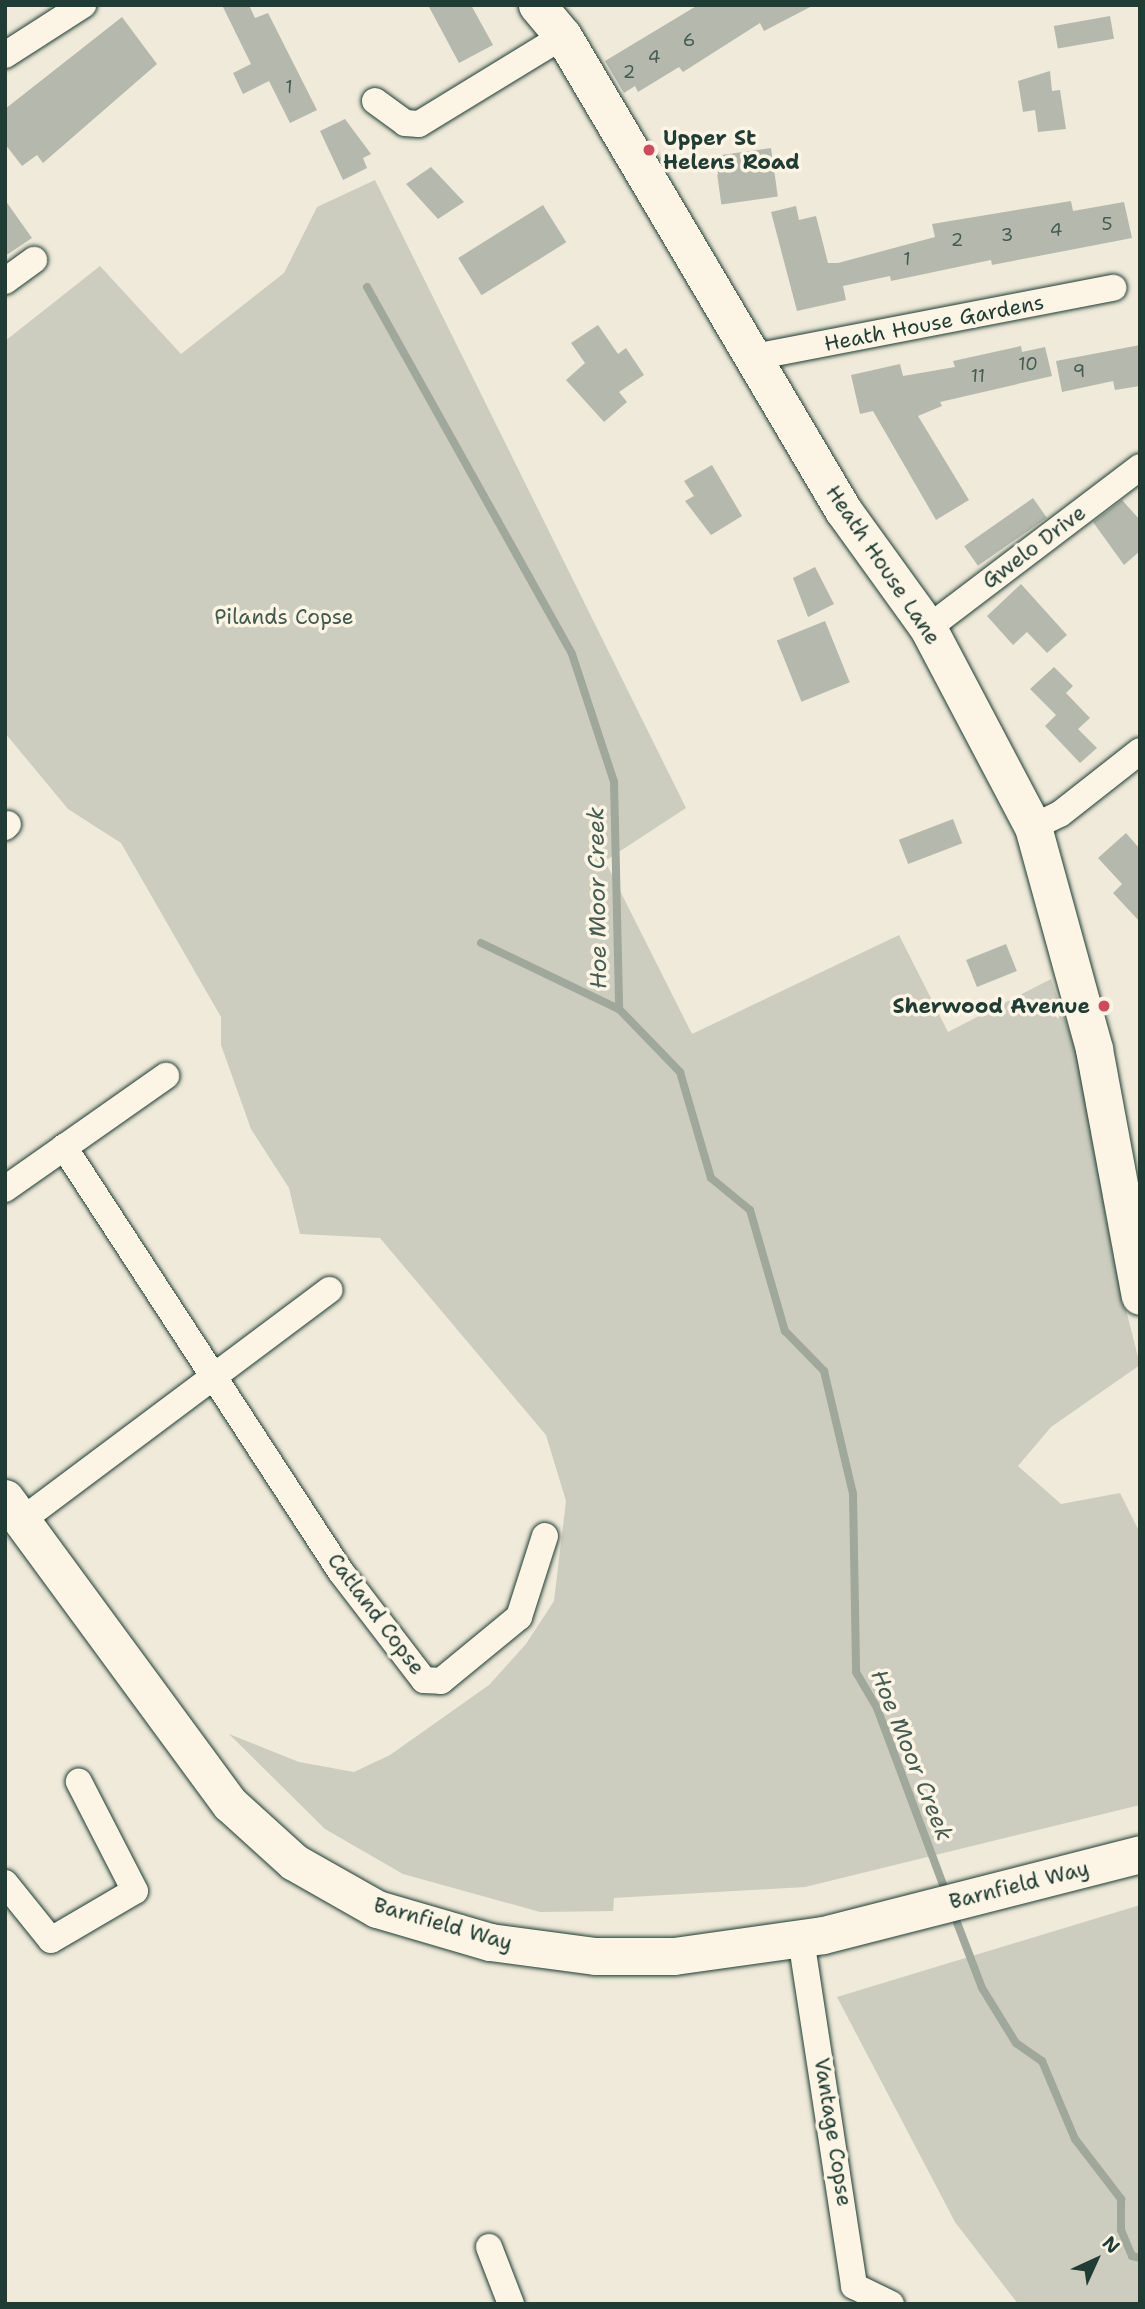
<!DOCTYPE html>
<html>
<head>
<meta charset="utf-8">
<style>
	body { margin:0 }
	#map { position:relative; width:1145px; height:2309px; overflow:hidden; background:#efeada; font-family:"Shantell Sans",sans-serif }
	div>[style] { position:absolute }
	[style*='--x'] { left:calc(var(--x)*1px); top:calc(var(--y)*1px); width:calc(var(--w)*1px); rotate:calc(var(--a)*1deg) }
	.green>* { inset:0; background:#cccdbf }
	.stream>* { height:8px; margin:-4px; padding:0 4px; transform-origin:4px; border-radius:4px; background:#9fa89a }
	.building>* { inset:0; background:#b5b9ad; transform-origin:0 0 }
	.roads { filter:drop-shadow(0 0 2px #1f3d34) drop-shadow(0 0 2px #1f3d34) }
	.street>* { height:26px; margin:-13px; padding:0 13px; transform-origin:13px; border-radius:13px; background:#fcf5e5 }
	.secondary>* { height:37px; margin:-18.5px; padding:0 18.5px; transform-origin:18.5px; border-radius:18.5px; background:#fcf5e5 }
	.dots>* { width:19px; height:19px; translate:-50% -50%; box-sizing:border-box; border:4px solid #fcf5e5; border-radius:50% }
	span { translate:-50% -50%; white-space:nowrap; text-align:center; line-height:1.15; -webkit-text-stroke:7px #fcf5e5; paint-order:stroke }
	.number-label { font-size:18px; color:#445c52 }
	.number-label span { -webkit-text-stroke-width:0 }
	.poi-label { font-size:21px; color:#1f3d34; font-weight:700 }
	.left { translate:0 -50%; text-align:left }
	.right { translate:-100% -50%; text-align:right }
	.street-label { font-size:21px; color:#1f3d34 }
	.park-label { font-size:21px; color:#425a50 }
	.water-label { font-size:23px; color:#455d53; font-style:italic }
	.frame { position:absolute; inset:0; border:7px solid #1f3d34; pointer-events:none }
	.north { position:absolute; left:1061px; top:2225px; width:70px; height:70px; -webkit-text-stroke:5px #fcf5e5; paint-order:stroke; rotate:45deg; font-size:19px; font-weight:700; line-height:28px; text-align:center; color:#1f3d34 }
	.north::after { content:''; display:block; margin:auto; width:24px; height:32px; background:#1f3d34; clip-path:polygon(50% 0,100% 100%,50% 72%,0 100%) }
</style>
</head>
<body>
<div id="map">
	<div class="green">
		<div style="clip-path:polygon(375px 180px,686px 808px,605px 861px,692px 1034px,899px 935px,948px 1032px,1051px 979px,1077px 1054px,1115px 1266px,1140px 1365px,1051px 1427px,1018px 1466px,1061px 1504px,1120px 1493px,1140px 1533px,1140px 1805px,805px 1887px,614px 1898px,613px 1911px,540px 1912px,403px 1874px,325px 1829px,229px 1734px,299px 1762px,354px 1772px,390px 1755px,489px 1685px,526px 1644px,554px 1601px,566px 1501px,546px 1435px,380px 1238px,300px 1234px,289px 1188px,251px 1129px,221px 1045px,221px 1017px,121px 843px,68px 809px,5px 733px,5px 341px,100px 266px,181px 354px,284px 273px,317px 207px)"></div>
		<div style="clip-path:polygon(1140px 1905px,1140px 2304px,1018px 2304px,955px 2222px,837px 1997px)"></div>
	</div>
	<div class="stream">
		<div style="--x:367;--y:287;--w:420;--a:60.8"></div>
		<div style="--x:572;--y:654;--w:135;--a:71.8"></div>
		<div style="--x:614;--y:782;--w:227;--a:88.7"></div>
		<div style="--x:619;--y:1009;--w:88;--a:45.9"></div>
		<div style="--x:680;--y:1072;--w:110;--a:73.7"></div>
		<div style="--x:711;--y:1178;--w:50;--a:39.4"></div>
		<div style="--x:750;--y:1210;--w:126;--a:73.9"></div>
		<div style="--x:785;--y:1331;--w:56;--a:45.7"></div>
		<div style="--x:824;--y:1371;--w:126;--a:76.7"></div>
		<div style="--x:853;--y:1494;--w:178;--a:89"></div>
		<div style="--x:856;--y:1672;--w:42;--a:59.7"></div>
		<div style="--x:877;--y:1708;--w:197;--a:69.5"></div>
		<div style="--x:481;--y:943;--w:153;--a:25.6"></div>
		<div style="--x:953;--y:1912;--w:81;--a:69.1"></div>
		<div style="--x:982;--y:1988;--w:65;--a:58.3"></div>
		<div style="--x:1016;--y:2043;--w:32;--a:35"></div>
		<div style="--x:1042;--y:2061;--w:85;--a:67.1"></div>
		<div style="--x:1075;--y:2139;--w:76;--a:52.5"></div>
		<div style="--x:1121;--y:2199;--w:31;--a:90"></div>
		<div style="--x:1121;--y:2230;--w:28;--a:67"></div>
		<div style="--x:1132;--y:2256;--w:8;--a:14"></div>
	</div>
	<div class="building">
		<div style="clip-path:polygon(222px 5px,249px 5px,255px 18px,268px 13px,317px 110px,290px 123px,269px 81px,243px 94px,233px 73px,251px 64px)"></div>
		<div style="clip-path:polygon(428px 5px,471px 5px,493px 45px,459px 63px)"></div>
		<div style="clip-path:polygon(698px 5px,814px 5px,764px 31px,760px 23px,683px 72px,679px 67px,638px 92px,635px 86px,624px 93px,605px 61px)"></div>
		<div style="left:1110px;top:16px;width:23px;height:57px;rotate:80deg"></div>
		<div style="clip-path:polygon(122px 17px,157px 64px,43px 163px,37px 155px,22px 166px,5px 144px,5px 109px)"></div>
		<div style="clip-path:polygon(1050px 71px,1052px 91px,1060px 90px,1066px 129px,1038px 132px,1035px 110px,1023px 112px,1018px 81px)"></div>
		<div style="clip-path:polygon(345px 119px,371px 154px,363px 158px,367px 168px,343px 180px,320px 131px)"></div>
		<div style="left:771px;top:148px;width:49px;height:57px;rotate:82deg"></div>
		<div style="clip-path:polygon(431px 167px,464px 202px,438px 219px,406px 184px)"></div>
		<div style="clip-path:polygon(5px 200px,32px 238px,5px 256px)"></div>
		<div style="clip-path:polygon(1071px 201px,1073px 211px,1124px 202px,1132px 238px,992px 265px,991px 260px,891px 281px,890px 276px,843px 286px,846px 300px,797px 311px,771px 212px,796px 206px,799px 220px,816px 216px,828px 263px,838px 263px,935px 237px,932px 224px)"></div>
		<div style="left:543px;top:205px;width:44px;height:100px;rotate:58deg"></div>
		<div style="clip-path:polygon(598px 325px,618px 354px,626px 348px,644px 375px,619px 392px,627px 402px,604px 422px,566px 380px,585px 363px,571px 343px)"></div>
		<div style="clip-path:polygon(1140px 345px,1140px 386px,1115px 390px,1113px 381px,1062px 392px,1056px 361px)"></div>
		<div style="clip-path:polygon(1021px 346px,1022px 352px,1045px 347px,1052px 376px,940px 402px,942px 406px,918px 416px,969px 500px,936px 520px,873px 411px,860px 414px,851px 375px,900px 364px,903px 376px,955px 367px,953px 361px)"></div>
		<div style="clip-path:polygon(712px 465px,742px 516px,711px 535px,685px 501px,694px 496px,684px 481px)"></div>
		<div style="left:1033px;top:498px;width:24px;height:84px;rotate:55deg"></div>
		<div style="clip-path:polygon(1122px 500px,1140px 520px,1140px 551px,1124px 565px,1093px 522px)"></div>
		<div style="clip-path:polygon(815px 567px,834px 604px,808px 617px,793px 578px)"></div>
		<div style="clip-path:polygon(1021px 584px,1067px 635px,1047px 653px,1027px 632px,1013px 645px,987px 616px)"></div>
		<div style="left:825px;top:621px;width:66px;height:52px;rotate:68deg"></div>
		<div style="clip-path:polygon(1054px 667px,1073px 686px,1066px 693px,1090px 718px,1078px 729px,1097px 748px,1080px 763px,1045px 726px,1056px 715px,1030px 689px)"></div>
		<div style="left:953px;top:819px;width:26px;height:58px;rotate:69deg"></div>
		<div style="clip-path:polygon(1126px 833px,1140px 849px,1140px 922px,1113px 893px,1122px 884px,1098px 858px)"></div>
		<div style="left:1006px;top:944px;width:29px;height:43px;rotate:68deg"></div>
	</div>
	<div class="roads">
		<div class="street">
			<div style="--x:5;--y:55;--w:93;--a:-32.7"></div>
			<div style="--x:375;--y:101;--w:37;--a:36"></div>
			<div style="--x:405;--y:123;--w:14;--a:4"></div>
			<div style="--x:419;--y:124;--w:169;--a:-31.4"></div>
			<div style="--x:5;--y:281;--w:36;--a:-36"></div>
			<div style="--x:754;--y:357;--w:366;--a:-10.9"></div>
			<div style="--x:928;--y:628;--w:266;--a:-37.2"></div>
			<div style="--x:5;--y:827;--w:4;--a:-45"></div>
			<div style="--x:1033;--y:827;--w:30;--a:-26"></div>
			<div style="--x:1060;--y:814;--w:102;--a:-38.2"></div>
			<div style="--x:64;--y:1147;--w:507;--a:56.91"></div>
			<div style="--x:341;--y:1572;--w:136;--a:52.5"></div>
			<div style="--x:424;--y:1680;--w:17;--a:3"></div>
			<div style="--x:441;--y:1681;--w:101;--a:-39.4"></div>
			<div style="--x:519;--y:1617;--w:85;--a:-72.2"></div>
			<div style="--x:5;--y:1189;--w:197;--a:-35.1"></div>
			<div style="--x:22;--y:1520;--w:384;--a:-36.8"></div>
			<div style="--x:5;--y:1883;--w:73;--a:51.1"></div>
			<div style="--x:51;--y:1940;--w:97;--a:-30.3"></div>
			<div style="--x:135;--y:1891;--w:123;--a:-117.2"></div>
			<div style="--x:801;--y:1939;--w:351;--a:81.3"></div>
			<div style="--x:489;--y:2247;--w:61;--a:68.9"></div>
			<div style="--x:854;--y:2286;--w:41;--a:25.9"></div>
		</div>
		<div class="secondary">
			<div style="--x:537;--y:5;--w:40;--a:50"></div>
			<div style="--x:563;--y:36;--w:551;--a:59.43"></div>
			<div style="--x:843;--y:510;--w:145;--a:54.2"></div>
			<div style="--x:928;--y:628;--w:225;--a:62.2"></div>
			<div style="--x:1033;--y:827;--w:230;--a:74.6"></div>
			<div style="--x:1094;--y:1049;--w:251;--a:79.5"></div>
			<div style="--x:5;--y:1498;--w:380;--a:53.7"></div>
			<div style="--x:230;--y:1804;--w:86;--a:42.2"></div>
			<div style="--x:294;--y:1862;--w:95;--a:29.5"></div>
			<div style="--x:377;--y:1909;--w:118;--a:16.3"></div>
			<div style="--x:490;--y:1942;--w:106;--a:7.6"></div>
			<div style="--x:595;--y:1956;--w:79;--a:0"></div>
			<div style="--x:674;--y:1956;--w:150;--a:-8"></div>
			<div style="--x:823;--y:1935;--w:327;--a:-14.3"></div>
		</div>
	</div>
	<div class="dots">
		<div style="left:649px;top:150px;background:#d1495b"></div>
		<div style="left:1104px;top:1006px;background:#d1495b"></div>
	</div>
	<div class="number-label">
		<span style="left:689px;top:40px">6</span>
		<span style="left:654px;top:57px">4</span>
		<span style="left:629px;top:72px">2</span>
		<span style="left:289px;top:87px">1</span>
		<span style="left:1107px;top:224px">5</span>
		<span style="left:1056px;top:230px">4</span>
		<span style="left:1007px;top:235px">3</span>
		<span style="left:957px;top:240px">2</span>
		<span style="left:907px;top:259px">1</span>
		<span style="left:1028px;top:364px">10</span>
		<span style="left:1079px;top:371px">9</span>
		<span style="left:978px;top:376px">11</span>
	</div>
	<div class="poi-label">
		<span class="left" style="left:663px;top:150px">Upper St<br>Helens Road</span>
		<span class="right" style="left:1090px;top:1006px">Sherwood Avenue</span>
	</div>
	<div class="street-label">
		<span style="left:934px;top:323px;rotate:-11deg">Heath House Gardens</span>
		<span style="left:1034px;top:547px;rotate:-37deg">Gwelo Drive</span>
		<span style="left:883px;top:565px;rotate:56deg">Heath House Lane</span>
		<span style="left:376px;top:1614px;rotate:53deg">Catland Copse</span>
		<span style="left:1019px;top:1885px;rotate:-14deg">Barnfield Way</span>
		<span style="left:443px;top:1924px;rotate:16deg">Barnfield Way</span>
		<span style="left:833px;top:2132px;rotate:81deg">Vantage Copse</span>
	</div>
	<div class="park-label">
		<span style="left:284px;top:617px">Pilands Copse</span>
	</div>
	<div class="water-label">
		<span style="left:597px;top:898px;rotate:-91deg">Hoe Moor Creek</span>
		<span style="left:912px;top:1755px;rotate:68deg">Hoe Moor Creek</span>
	</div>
	<div class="frame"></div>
	<div class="north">N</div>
</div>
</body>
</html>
